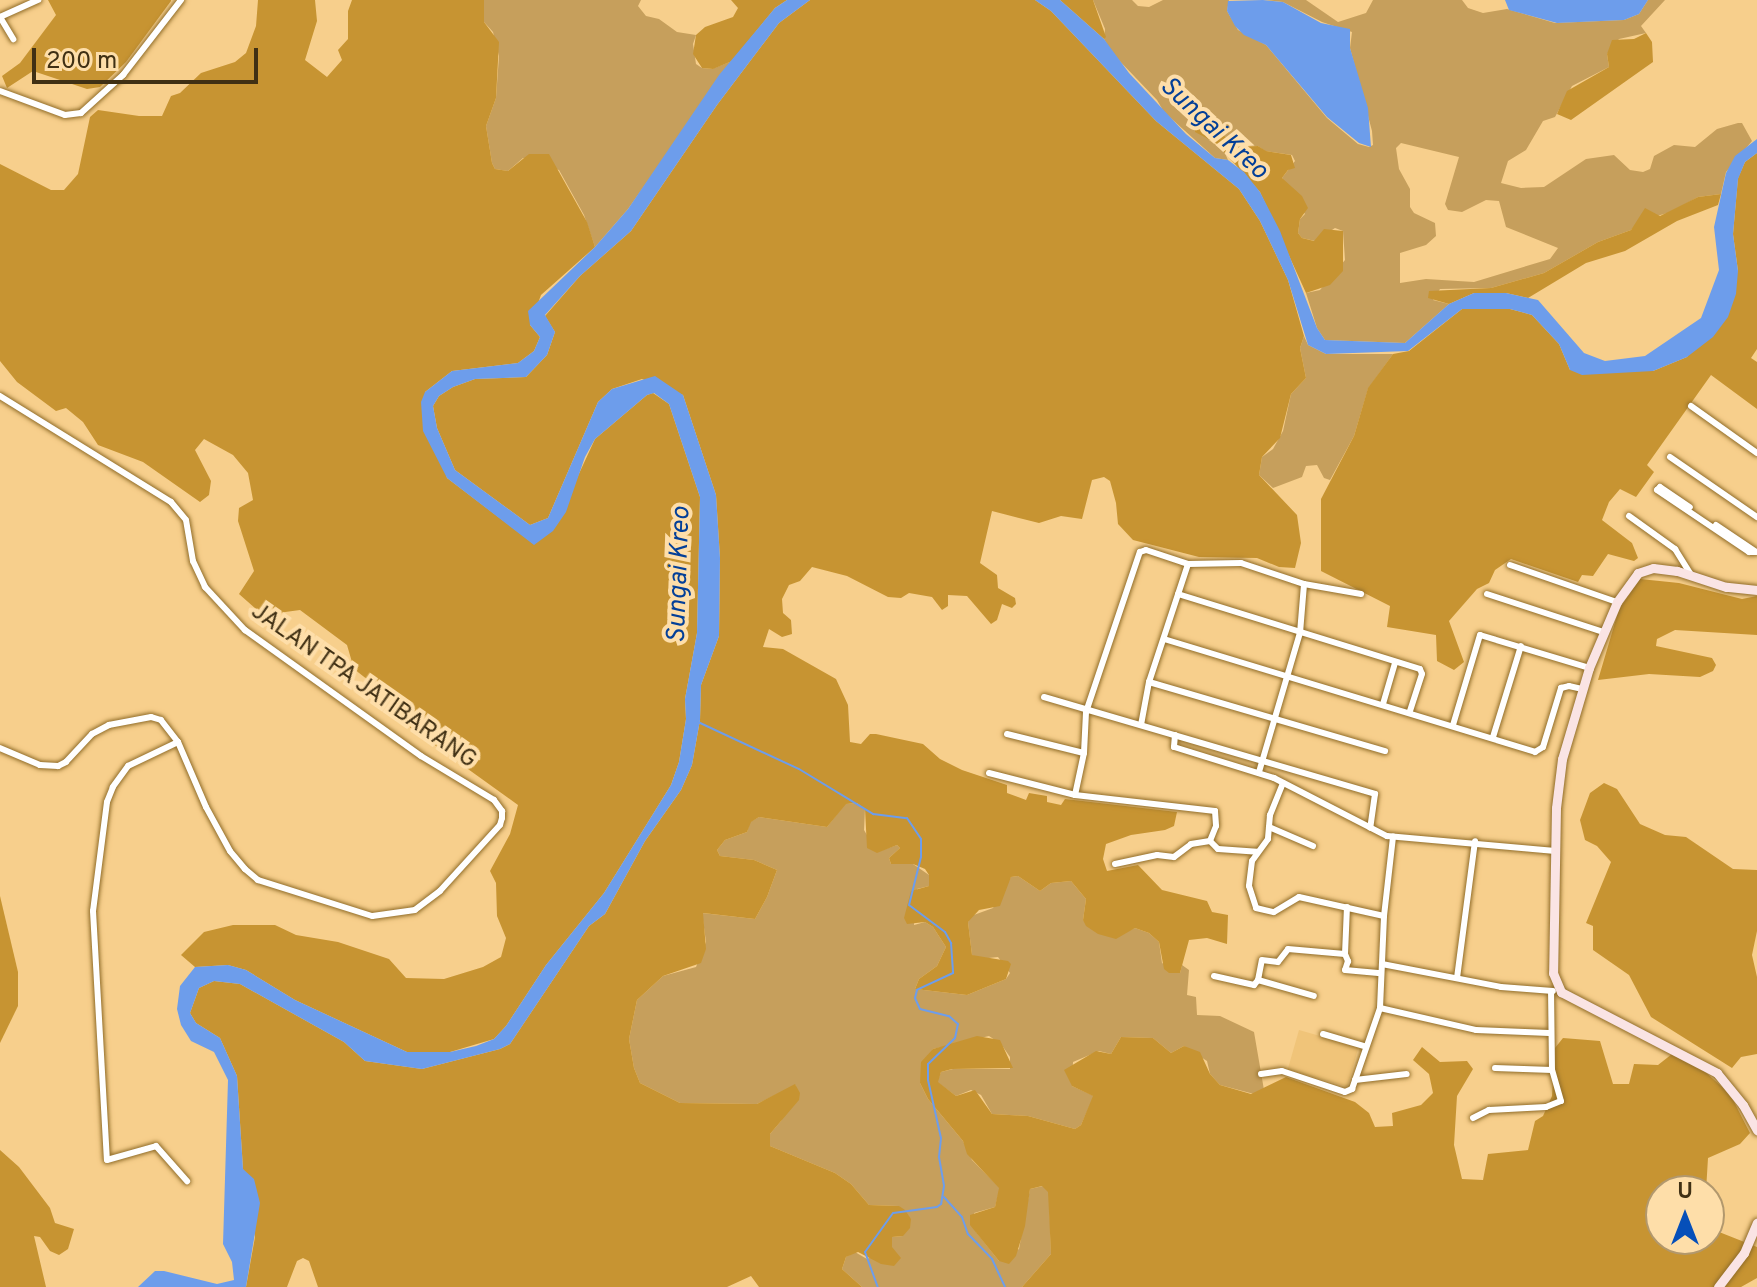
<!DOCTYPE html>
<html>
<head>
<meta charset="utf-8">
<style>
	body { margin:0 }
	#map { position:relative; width:1757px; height:1287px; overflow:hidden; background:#f7cf8c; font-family:Overpass,sans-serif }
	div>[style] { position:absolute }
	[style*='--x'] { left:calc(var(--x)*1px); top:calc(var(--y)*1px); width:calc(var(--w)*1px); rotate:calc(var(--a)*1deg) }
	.built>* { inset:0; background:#f0c479; transform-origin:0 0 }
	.green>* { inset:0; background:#c69f5c }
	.forest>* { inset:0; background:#c79432 }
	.water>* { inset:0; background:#6d9deb }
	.stream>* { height:2px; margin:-1px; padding:0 1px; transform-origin:1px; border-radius:1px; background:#6d9deb }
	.roads { filter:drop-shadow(0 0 2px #916d29) drop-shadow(0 0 2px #916d29) }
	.minor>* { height:6px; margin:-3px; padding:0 3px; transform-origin:3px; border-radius:3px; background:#fff }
	.secondary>* { height:9px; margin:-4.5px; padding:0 4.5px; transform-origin:4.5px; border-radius:4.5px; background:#fae4e4 }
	span { translate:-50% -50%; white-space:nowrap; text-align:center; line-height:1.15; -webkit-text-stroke:8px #fedea9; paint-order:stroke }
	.street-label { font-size:24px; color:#403014 }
	.water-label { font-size:26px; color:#033f98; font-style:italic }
	.north { position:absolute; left:1645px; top:1175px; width:80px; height:80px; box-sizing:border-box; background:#fedea9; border:2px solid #b2986d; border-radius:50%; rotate:0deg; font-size:22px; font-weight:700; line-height:32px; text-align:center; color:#403014 }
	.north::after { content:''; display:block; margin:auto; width:28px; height:36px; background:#064fb9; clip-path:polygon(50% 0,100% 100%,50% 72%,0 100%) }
	.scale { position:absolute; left:32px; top:48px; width:226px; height:36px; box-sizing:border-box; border:4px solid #403014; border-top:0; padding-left:10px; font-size:24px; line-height:28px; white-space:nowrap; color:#403014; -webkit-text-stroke:6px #fedea9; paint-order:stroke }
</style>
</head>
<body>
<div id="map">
	<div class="built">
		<div style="left:1299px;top:1030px;width:62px;height:41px;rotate:16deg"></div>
	</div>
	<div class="green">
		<div style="clip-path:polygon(484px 0,641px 0,638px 6px,646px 16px,659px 19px,677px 32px,696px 35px,693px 44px,696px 64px,702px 68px,712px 69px,732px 61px,628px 209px,595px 247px,584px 215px,559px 170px,523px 158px,508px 171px,495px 169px,492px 163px,486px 126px,496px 98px,499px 56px,493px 32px,484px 22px)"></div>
		<div style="clip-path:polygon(evenodd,1093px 0,1132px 0,1138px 6px,1149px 7px,1163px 0,1229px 0,1227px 11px,1238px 30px,1266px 45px,1327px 118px,1358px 144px,1369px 147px,1373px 145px,1372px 131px,1350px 48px,1352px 32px,1322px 22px,1283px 2px,1265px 0,1306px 0,1338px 22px,1366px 13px,1373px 0,1462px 0,1468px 8px,1483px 13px,1507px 9px,1555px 23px,1624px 20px,1639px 14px,1648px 0,1665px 0,1641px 26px,1646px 33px,1619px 39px,1607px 54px,1609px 67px,1572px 86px,1555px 117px,1543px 121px,1526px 150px,1508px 161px,1501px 183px,1521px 188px,1544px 187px,1586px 159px,1614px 155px,1630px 170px,1643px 172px,1650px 169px,1654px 156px,1674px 145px,1695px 147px,1717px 129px,1738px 123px,1742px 123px,1752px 141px,1726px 172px,1721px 194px,1698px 197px,1671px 212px,1639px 221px,1631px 230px,1598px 242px,1544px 273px,1491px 288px,1440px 289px,1433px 300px,1449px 304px,1405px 343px,1325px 340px,1317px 328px,1306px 293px,1320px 290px,1345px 260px,1343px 231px,1335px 228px,1315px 241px,1302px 238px,1298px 233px,1300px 219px,1305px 214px,1282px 178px,1295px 161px,1292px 155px,1265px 151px,1258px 146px,1238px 147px,1205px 120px,1209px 140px,1224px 151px,1228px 160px,1215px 158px,1164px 112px,1157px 100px,1112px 53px,1104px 39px,1105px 29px,1093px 0,1401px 143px,1459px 157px,1445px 204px,1448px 210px,1462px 212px,1486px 200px,1499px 201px,1506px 227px,1558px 248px,1550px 259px,1474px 282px,1426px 279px,1400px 283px,1400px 253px,1426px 245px,1436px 236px,1435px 223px,1414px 213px,1410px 207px,1410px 189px,1399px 169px,1396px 148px,1401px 143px)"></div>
		<div style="clip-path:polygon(1304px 336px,1308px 345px,1326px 354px,1393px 354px,1368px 389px,1354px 436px,1330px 480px,1324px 478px,1317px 465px,1306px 466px,1302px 477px,1273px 488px,1259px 475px,1262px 457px,1273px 449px,1283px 431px,1291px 394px,1306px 378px,1300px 348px)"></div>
		<div style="clip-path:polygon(857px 803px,865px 809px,864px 830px,877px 852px,897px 845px,900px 848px,889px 858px,891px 864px,913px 864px,929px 875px,929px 886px,917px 889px,914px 925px,925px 922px,933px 927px,946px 947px,937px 966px,919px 979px,915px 989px,967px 995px,1006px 979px,1010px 973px,998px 957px,979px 959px,972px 955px,968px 922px,971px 916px,993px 908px,1011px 877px,1018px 876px,1040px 891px,1051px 883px,1071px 881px,1086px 899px,1083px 920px,1123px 933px,1135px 928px,1149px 933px,1159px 942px,1162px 963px,1180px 973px,1182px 965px,1189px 970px,1187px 995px,1196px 997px,1197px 1015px,1220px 1016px,1254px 1032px,1264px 1090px,1254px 1094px,1220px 1085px,1210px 1074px,1207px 1061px,1184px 1046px,1171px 1053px,1153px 1038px,1121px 1037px,1111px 1054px,1099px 1051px,1073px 1062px,1072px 1086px,1094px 1096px,1081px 1125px,1075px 1129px,1028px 1116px,992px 1114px,981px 1095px,971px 1090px,956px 1096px,937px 1082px,941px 1072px,953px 1069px,1010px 1069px,1010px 1057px,1001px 1044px,989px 1036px,933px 1049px,920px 1083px,928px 1099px,963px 1141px,972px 1160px,1000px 1188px,995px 1207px,974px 1213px,976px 1232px,999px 1261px,1019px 1249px,1030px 1189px,1043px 1186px,1049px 1192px,1051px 1254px,1022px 1287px,862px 1287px,842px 1269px,846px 1257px,855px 1252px,867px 1259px,892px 1247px,892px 1237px,903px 1236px,899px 1206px,869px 1205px,851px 1184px,835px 1173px,770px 1146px,770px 1134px,781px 1121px,796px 1085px,757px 1104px,680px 1103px,640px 1083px,634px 1068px,629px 1039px,637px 1000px,663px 976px,696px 967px,706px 942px,702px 913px,755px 919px,767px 897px,777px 870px,754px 860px,720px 856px,717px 850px,725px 840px,747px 832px,750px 822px,759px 817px,827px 827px,845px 804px)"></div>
	</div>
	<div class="forest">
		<div style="clip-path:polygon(48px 0,171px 0,171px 1px,126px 62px,100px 87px,87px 89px,33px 71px,7px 88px,2px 76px,20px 63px,56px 15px)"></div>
		<div style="clip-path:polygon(258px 0,315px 0,317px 21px,305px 60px,327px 77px,342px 60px,338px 50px,348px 39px,348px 11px,352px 0,484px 0,484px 22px,499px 42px,496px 98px,486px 126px,492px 163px,495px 169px,508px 171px,529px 154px,549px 154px,587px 222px,595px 247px,541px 295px,530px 325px,540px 337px,534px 351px,518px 363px,452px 371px,425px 392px,447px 478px,534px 544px,577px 478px,595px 439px,647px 395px,653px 393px,669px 404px,700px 497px,697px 633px,685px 699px,686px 719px,679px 762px,671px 785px,604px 893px,546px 965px,506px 1026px,494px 1039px,450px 1052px,407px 1052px,295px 1000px,246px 970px,228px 965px,195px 967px,181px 955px,204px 932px,233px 925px,275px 925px,296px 935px,338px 942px,389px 959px,406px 978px,444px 979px,483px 967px,501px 957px,506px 938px,497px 916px,496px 883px,490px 871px,510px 834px,518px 805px,397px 718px,391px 698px,354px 669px,347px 645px,300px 610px,263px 615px,239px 594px,254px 571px,238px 521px,239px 508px,253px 500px,248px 473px,233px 455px,204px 439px,195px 450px,211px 481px,209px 495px,200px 502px,143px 462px,98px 445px,83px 422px,66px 408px,56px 411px,17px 382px,0 361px,0 164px,51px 190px,64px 190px,78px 174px,90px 117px,98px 110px,139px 116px,162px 116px,171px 96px,180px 93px,201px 73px,235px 62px,246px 53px,256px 26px)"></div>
		<div style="clip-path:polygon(731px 0,787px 0,775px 8px,732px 61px,713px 69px,702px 68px,693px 54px,696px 35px,705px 27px,733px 17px,738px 8px)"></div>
		<div style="clip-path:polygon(810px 0,1035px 0,1051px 11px,1156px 121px,1239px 189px,1260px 221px,1288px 280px,1304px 336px,1300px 348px,1306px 378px,1291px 394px,1280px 438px,1262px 457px,1259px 475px,1297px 515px,1301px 543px,1295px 568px,1279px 567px,1257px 558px,1199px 557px,1133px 540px,1118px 524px,1116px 503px,1110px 481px,1104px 477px,1092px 480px,1082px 519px,1061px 516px,1039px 523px,992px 511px,980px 563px,997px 575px,998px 588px,1015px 598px,1016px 604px,1012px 608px,1002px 604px,997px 620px,991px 624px,967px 596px,948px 595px,948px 606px,942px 610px,932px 597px,909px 593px,901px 598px,888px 597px,847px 576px,812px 567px,800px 581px,789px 585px,782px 599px,783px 613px,791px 620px,792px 634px,782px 637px,769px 629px,763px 647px,783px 649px,836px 679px,848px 705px,850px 742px,861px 744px,870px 734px,876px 734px,923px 744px,940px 759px,962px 770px,1007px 785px,1007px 793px,1026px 800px,1029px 793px,1047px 796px,1047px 802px,1061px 805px,1065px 799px,1177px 812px,1174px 826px,1165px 830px,1131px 835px,1106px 844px,1103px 859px,1107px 871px,1138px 865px,1162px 890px,1207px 901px,1212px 912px,1228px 915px,1227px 944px,1207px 938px,1189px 940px,1180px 973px,1169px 973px,1164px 969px,1159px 942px,1149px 933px,1135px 928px,1116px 939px,1098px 934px,1086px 926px,1083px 920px,1086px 899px,1071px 881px,1051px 883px,1040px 891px,1018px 876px,1011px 877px,1000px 906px,979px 910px,968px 922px,972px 955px,1008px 961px,1011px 964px,1006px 979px,967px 995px,915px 989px,919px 979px,937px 966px,946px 947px,933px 927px,925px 922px,907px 924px,904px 918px,911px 891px,929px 886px,929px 875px,925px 869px,913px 864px,891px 864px,889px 858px,900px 848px,897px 845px,877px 853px,867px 848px,865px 809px,857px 803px,846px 804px,827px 827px,759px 817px,751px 822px,747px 832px,725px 840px,717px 850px,720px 856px,754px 860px,777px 870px,767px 897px,755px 919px,703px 913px,706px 949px,701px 963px,663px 976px,637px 1000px,629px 1039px,634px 1068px,640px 1083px,680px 1103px,757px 1104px,795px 1084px,800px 1093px,799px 1100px,770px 1134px,770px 1146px,835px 1173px,851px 1184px,869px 1205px,899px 1206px,905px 1210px,911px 1219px,910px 1228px,903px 1236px,892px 1237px,892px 1247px,901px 1258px,894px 1266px,881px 1264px,858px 1252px,846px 1257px,842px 1269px,862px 1287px,759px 1287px,751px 1276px,727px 1287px,318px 1287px,309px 1261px,303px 1258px,297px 1261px,287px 1287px,246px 1287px,255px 1237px,243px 1169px,237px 1076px,220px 1038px,196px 1023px,190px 1013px,199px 988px,214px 981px,240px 984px,344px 1042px,365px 1061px,422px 1069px,500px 1049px,510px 1044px,589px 926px,605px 914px,645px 841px,681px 790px,692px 765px,700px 720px,701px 685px,719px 636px,720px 558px,716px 495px,683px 395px,642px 379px,612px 389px,598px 402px,548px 518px,530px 525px,455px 470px,437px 428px,433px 406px,439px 396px,453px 387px,475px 379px,526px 377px,547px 355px,555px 332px,545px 316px,580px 276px,631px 231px,717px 105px,779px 23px)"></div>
		<div style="clip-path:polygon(1060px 0,1093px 0,1106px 37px,1104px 39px)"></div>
		<div style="clip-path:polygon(1646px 33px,1652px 42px,1653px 62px,1571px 120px,1557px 114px,1567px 91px,1609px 67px,1607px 54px,1612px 40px,1634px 39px)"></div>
		<div style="clip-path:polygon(1205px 120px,1238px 147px,1258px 146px,1266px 151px,1291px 155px,1295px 168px,1288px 170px,1282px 178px,1302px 196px,1308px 208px,1300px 219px,1298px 233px,1302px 238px,1314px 241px,1324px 229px,1343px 231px,1343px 271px,1330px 285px,1306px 293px,1260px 192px,1216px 143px,1195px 132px,1195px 121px)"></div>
		<div style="clip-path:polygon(1757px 153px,1757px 349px,1751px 358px,1757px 362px,1757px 409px,1711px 375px,1647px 465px,1654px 472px,1636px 497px,1620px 489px,1609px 502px,1602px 520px,1632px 543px,1638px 558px,1634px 561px,1608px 554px,1593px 576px,1582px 575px,1578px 582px,1511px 559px,1495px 570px,1489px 583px,1477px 589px,1449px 621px,1464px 662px,1454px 670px,1437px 661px,1436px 635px,1387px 627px,1390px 606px,1321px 571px,1321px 499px,1354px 436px,1368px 388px,1393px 354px,1409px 351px,1462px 309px,1510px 309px,1532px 315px,1559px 344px,1570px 370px,1653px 371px,1687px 357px,1738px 271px,1733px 234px,1738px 178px,1745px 162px)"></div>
		<div style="clip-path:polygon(1721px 194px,1718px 205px,1677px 221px,1625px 251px,1586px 263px,1528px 298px,1506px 293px,1474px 293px,1449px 304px,1428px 298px,1429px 291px,1491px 288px,1544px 273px,1598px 242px,1631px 230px,1645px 208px,1660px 216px,1698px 197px)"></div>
		<div style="clip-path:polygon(1640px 579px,1679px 583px,1742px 599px,1757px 596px,1757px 635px,1675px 630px,1657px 639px,1656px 646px,1712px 658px,1716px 665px,1713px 671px,1700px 677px,1649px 674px,1598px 680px,1619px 609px)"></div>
		<div style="clip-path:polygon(1604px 783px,1617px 789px,1640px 824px,1665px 835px,1686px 837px,1733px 869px,1757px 870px,1757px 931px,1752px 955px,1757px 977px,1757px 1054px,1741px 1057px,1732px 1068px,1651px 1017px,1629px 975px,1593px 950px,1593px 926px,1586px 923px,1611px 862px,1597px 846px,1585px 840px,1580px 820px,1590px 793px)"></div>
		<div style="clip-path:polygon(0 896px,18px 972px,18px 1006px,0 1043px)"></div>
		<div style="clip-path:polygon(977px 1036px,1000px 1040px,1013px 1068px,952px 1069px,941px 1072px,938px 1082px,956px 1096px,975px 1090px,992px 1114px,1028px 1116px,1075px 1129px,1081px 1125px,1093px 1096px,1072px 1086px,1064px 1070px,1096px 1051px,1111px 1054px,1121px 1037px,1153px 1038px,1171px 1053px,1184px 1046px,1200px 1052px,1210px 1074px,1220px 1085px,1251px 1094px,1286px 1077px,1355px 1102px,1369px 1113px,1375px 1127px,1393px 1126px,1392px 1113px,1421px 1105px,1433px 1093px,1429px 1074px,1413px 1060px,1422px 1047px,1440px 1062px,1467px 1061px,1473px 1069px,1457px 1096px,1454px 1145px,1462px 1179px,1483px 1180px,1488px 1154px,1528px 1150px,1535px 1121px,1543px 1116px,1552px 1096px,1555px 1048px,1563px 1038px,1600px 1041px,1613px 1084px,1629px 1084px,1634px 1064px,1658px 1065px,1672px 1054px,1693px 1061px,1730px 1094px,1750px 1133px,1740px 1144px,1708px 1158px,1706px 1191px,1661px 1191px,1661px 1239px,1709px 1239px,1709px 1228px,1757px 1247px,1757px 1278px,1741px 1287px,1022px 1287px,1051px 1254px,1048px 1192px,1042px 1186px,1030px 1189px,1025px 1226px,1016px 1256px,1009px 1264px,999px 1261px,970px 1225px,970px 1215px,995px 1207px,999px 1188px,967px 1154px,963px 1141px,928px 1099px,920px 1083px,921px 1062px,933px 1049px)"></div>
		<div style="clip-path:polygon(0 1150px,19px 1167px,50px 1208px,55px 1223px,74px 1229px,68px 1249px,59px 1255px,50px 1251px,40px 1237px,34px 1236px,46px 1287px,0 1287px)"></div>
	</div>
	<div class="water">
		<div style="clip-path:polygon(787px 0,810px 0,779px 23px,717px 105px,631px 231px,580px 276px,545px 315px,555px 332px,547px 355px,526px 377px,475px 379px,453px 387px,439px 396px,433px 406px,437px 428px,455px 470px,530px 525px,548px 518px,598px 402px,612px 389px,655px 376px,683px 395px,716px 495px,720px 558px,719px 636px,701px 685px,700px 720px,692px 765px,681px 790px,645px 841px,605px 914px,589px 926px,510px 1044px,500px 1049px,422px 1069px,365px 1061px,344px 1042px,240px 984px,214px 981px,199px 988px,190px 1013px,196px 1023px,220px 1038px,237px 1076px,243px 1169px,254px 1179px,260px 1203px,246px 1287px,138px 1287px,155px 1271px,164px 1271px,217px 1284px,234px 1280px,232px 1262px,223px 1244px,228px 1080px,214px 1052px,191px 1041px,181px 1025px,177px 1009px,180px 986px,195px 967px,228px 965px,246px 970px,295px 1000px,407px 1052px,450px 1052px,476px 1046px,494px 1039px,506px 1026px,546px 965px,604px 893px,671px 785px,679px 762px,686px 719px,685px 699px,697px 633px,700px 497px,669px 404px,654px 393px,647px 395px,595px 439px,585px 457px,566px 512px,553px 531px,534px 545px,447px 478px,423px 431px,421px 402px,425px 392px,452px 371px,518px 363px,534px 351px,540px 337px,530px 325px,528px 311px,595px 247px,628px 209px,719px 75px,775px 8px)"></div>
		<div style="clip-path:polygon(1035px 0,1060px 0,1104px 39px,1129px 73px,1186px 134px,1215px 158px,1228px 160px,1244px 172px,1260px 192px,1280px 231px,1317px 328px,1325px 340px,1405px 343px,1449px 304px,1474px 293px,1506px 293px,1538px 300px,1584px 353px,1605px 361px,1645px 356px,1701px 318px,1719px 270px,1714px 227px,1726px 173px,1735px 156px,1757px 139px,1757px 153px,1745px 162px,1738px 179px,1733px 234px,1738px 271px,1736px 294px,1728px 317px,1713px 337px,1687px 357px,1653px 371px,1582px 375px,1570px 370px,1559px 344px,1532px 315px,1510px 309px,1462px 309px,1408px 351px,1326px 354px,1308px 345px,1288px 280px,1260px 221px,1239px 189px,1156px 121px,1051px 11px)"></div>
		<div style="clip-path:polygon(1263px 0,1283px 2px,1321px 23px,1350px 29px,1350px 48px,1368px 108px,1371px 147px,1359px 143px,1327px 117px,1266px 45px,1244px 35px,1235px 26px,1227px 11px,1228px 1px)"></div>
		<div style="clip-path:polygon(1505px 0,1648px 0,1639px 14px,1624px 20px,1557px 23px,1509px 10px)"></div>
	</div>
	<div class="stream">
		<div style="--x:698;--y:722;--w:111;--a:25"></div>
		<div style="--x:799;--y:769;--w:87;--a:31.3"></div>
		<div style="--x:873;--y:814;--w:34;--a:7"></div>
		<div style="--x:907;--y:818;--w:25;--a:56"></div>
		<div style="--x:921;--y:839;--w:18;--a:90"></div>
		<div style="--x:921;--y:857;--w:49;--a:104"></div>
		<div style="--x:909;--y:905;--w:45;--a:36.9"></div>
		<div style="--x:945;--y:932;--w:13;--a:61"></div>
		<div style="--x:951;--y:943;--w:30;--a:86"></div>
		<div style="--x:953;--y:973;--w:40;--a:155"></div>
		<div style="--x:917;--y:990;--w:8;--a:104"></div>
		<div style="--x:915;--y:998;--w:12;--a:66"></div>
		<div style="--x:920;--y:1009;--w:30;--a:14"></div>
		<div style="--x:949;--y:1016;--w:12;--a:42"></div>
		<div style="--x:958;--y:1024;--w:14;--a:102"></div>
		<div style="--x:955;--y:1038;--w:37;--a:136"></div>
		<div style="--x:928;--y:1064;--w:16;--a:90"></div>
		<div style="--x:928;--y:1080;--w:59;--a:77.4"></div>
		<div style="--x:941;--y:1138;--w:19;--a:96"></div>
		<div style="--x:939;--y:1157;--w:29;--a:80"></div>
		<div style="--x:944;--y:1186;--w:18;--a:99"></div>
		<div style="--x:941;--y:1204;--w:5;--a:143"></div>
		<div style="--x:937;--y:1207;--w:44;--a:172.2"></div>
		<div style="--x:893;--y:1213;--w:48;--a:125.7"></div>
		<div style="--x:865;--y:1252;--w:37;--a:70"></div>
		<div style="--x:944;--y:1197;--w:27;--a:48"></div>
		<div style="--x:962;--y:1217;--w:18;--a:71"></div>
		<div style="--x:968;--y:1234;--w:35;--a:46"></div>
		<div style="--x:992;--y:1259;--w:31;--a:65"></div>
	</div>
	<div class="roads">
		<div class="minor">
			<div style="--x:0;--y:17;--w:42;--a:-24.1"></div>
			<div style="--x:0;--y:17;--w:26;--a:59"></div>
			<div style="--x:0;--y:91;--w:69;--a:20.3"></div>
			<div style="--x:65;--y:115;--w:16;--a:-7"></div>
			<div style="--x:81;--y:113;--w:57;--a:-42.1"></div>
			<div style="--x:123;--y:75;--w:95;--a:-52.3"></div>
			<div style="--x:0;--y:396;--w:201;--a:31.8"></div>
			<div style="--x:171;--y:502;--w:23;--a:50"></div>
			<div style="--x:186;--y:520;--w:42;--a:80.3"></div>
			<div style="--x:193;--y:561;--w:29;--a:65"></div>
			<div style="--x:205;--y:587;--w:59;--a:47.1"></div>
			<div style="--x:245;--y:630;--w:216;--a:35.6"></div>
			<div style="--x:421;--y:756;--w:85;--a:31.1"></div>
			<div style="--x:494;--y:800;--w:14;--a:54"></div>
			<div style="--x:502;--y:811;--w:7;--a:90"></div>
			<div style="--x:502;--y:818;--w:7;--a:106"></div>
			<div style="--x:500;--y:825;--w:89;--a:132.3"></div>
			<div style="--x:440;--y:891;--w:31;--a:143"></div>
			<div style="--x:415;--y:910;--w:43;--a:172.1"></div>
			<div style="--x:372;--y:916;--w:120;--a:-162.5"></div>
			<div style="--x:258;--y:880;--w:17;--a:-140"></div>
			<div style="--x:245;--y:869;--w:23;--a:-130"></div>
			<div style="--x:230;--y:851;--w:50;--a:-118.6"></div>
			<div style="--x:206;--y:807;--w:71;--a:-113.3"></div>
			<div style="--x:178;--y:742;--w:28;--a:-128"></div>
			<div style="--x:161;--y:720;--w:10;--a:-163"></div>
			<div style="--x:151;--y:717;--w:43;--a:169.2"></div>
			<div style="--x:109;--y:725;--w:19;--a:152"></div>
			<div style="--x:92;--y:734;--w:38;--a:133"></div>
			<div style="--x:66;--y:762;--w:9;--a:153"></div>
			<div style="--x:58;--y:766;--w:18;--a:-177"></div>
			<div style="--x:40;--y:765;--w:43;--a:-157"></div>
			<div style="--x:1691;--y:406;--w:81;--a:35.5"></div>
			<div style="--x:1670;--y:457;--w:106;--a:34.6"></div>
			<div style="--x:1660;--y:487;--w:4;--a:135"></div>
			<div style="--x:1657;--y:490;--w:111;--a:34"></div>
			<div style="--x:1749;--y:552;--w:7;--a:0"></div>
			<div style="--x:1660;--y:487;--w:36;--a:34"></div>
			<div style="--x:1629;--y:516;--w:57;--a:35.7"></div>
			<div style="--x:1675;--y:549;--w:31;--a:58"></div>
			<div style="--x:1716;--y:525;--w:48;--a:34"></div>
			<div style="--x:1510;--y:565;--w:113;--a:19.1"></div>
			<div style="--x:1178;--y:594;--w:253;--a:17.2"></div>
			<div style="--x:1420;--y:669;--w:5;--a:68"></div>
			<div style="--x:1422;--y:674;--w:40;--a:108"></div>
			<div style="--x:1487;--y:594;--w:122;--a:18.1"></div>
			<div style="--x:1164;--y:639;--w:388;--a:16.9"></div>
			<div style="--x:1535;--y:752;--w:9;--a:-32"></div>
			<div style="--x:1543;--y:747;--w:62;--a:-73"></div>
			<div style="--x:1561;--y:688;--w:8;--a:-14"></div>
			<div style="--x:1569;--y:686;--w:13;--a:13"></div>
			<div style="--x:1149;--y:682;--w:246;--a:16.3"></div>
			<div style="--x:1044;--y:697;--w:345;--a:16.3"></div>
			<div style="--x:1375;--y:794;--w:34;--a:98"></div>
			<div style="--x:1383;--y:704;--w:43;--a:-73.7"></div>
			<div style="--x:1141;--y:725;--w:44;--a:-79.5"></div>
			<div style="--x:1149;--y:682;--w:124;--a:-71.7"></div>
			<div style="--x:1453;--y:725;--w:94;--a:-73.3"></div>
			<div style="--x:1480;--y:635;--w:114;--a:16.8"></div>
			<div style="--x:1007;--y:734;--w:79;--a:13.9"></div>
			<div style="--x:1175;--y:735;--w:12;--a:95"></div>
			<div style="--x:1174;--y:747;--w:105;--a:17.2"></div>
			<div style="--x:1274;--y:778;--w:127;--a:27.2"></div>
			<div style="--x:1387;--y:836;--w:169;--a:5.1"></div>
			<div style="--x:1493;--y:737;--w:95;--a:-72.9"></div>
			<div style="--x:178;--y:742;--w:55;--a:154.4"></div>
			<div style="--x:128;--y:766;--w:26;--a:126"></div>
			<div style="--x:113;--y:787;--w:16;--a:112"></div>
			<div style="--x:107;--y:802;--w:110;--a:97.3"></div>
			<div style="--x:93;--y:911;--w:249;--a:86.8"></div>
			<div style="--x:107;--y:1160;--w:51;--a:-15.9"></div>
			<div style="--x:156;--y:1146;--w:47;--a:48.5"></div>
			<div style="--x:1259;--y:772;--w:145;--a:-73.6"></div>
			<div style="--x:1300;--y:633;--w:49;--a:-85.3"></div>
			<div style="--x:989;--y:773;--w:89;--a:14.3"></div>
			<div style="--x:1075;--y:795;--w:141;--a:6.5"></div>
			<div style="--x:1215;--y:811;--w:15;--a:86"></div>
			<div style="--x:1216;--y:826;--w:16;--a:112"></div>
			<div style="--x:1210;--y:841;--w:11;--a:45"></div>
			<div style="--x:1218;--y:849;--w:39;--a:4"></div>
			<div style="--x:1283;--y:783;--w:35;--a:112"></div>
			<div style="--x:1270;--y:815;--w:24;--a:95"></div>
			<div style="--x:1268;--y:839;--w:27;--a:126"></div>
			<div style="--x:1252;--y:861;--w:25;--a:97"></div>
			<div style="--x:1249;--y:886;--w:23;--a:72"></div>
			<div style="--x:1256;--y:908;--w:18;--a:13"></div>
			<div style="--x:1274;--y:912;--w:29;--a:-31"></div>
			<div style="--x:1299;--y:897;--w:87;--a:12.6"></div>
			<div style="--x:1075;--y:795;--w:43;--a:-77.9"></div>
			<div style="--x:1084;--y:753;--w:41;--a:-87.2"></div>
			<div style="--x:1086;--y:712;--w:169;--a:-71.4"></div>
			<div style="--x:1140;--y:552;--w:6;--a:-18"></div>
			<div style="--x:1146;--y:550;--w:44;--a:18.4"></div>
			<div style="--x:1188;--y:564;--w:53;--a:-1.1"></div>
			<div style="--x:1241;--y:563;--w:66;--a:18.4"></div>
			<div style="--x:1304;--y:584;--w:58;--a:10"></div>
			<div style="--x:1269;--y:827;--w:48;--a:23.4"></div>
			<div style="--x:1115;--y:864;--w:43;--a:-12.1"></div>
			<div style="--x:1157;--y:855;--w:17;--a:7"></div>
			<div style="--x:1174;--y:857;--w:21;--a:-37"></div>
			<div style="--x:1191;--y:844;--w:19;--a:-9"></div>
			<div style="--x:1345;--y:954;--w:8;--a:67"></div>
			<div style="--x:1348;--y:961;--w:9;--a:108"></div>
			<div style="--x:1345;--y:970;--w:36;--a:5"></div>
			<div style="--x:1345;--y:954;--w:47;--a:-87.6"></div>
			<div style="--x:1382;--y:964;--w:121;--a:10.9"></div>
			<div style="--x:1501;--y:987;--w:52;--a:4.4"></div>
			<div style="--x:1214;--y:976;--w:41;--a:12.7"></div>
			<div style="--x:1254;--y:985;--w:6;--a:-51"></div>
			<div style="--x:1258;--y:980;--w:20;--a:-79"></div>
			<div style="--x:1262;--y:960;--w:16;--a:7"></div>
			<div style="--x:1278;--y:962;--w:16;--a:-52"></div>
			<div style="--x:1288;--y:949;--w:57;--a:5"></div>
			<div style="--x:1457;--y:978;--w:138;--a:-82.5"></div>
			<div style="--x:1258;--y:980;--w:58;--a:15.9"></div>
			<div style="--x:1380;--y:1008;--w:98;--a:12.9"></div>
			<div style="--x:1476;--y:1030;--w:73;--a:2.4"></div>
			<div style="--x:1323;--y:1034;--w:43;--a:16.3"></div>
			<div style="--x:1495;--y:1068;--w:57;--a:2"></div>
			<div style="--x:1261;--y:1074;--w:21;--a:-8"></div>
			<div style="--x:1282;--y:1071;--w:66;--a:18.4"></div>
			<div style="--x:1345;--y:1092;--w:8;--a:-23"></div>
			<div style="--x:1352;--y:1089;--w:86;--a:-70.9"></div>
			<div style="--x:1380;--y:1008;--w:92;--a:-87.5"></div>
			<div style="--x:1384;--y:916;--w:80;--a:-83.5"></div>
			<div style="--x:1355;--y:1080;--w:52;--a:-6.6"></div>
			<div style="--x:1473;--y:1118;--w:18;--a:-27"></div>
			<div style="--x:1489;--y:1110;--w:57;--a:-3"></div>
			<div style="--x:1546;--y:1107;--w:16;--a:-22"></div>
			<div style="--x:1561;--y:1101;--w:32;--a:-106"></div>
			<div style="--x:1552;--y:1070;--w:79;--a:-90.7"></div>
		</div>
		<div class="secondary">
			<div style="--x:1757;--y:590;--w:31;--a:-174"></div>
			<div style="--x:1726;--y:587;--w:52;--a:-161.9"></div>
			<div style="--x:1677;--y:571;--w:24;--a:-173"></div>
			<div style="--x:1653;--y:568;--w:16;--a:162"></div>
			<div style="--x:1638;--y:573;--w:36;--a:126"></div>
			<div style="--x:1617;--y:602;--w:72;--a:113"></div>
			<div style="--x:1589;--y:668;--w:95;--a:106.5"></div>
			<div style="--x:1562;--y:759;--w:49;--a:97"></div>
			<div style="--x:1556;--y:808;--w:165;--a:91"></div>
			<div style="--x:1553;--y:973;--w:21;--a:67"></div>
			<div style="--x:1561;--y:992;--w:176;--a:27.4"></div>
			<div style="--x:1717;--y:1073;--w:41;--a:50.9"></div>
			<div style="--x:1743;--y:1105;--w:29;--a:61"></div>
			<div style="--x:1718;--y:1287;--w:43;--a:-52.6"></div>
			<div style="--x:1744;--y:1253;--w:33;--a:-67"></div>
		</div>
	</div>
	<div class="street-label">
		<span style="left:363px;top:687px;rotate:35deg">JALAN TPA JATIBARANG</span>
	</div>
	<div class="water-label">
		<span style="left:1213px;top:129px;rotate:43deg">Sungai Kreo</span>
		<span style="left:680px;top:575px;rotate:-88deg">Sungai Kreo</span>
	</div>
	<div class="north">U</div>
	<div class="scale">200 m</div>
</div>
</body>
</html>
